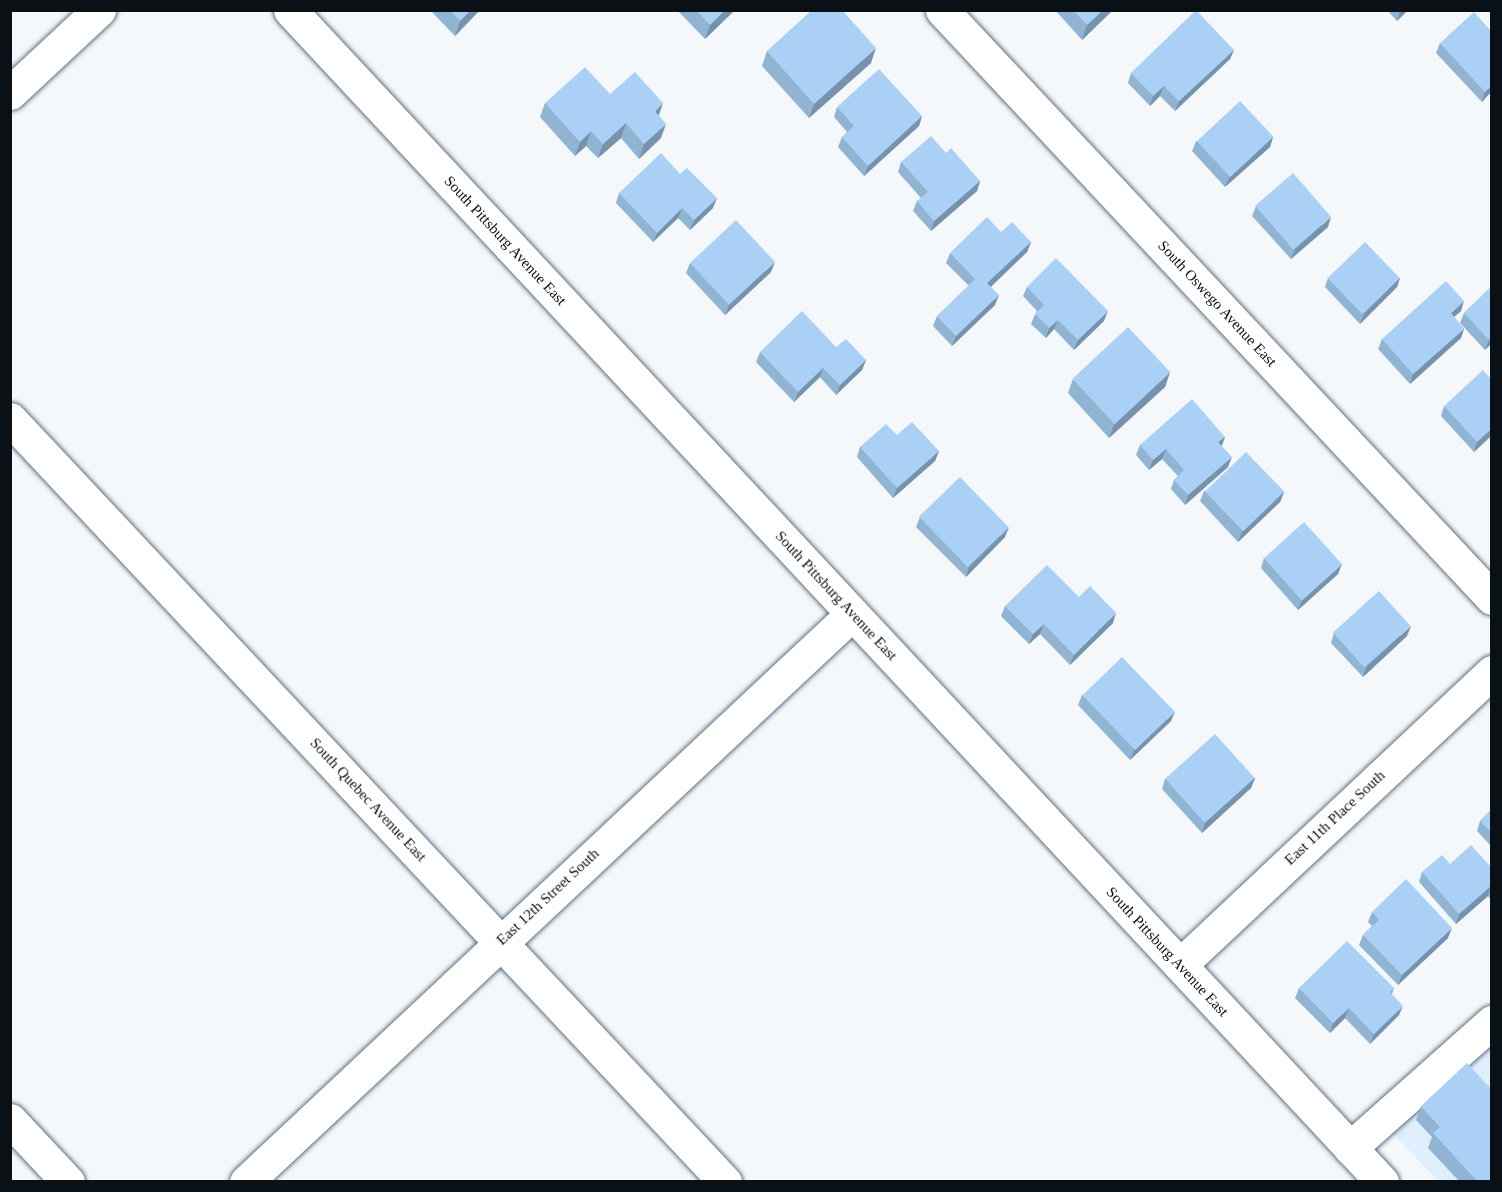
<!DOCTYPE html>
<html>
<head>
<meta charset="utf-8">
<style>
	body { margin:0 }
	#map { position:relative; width:1502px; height:1192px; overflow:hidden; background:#f4f8fb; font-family:"Times New Roman",serif }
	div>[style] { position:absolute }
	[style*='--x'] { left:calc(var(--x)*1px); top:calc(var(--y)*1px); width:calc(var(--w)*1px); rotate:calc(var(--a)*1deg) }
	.built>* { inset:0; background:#e0effe }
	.roads { filter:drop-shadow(0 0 2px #607181) drop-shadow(0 0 2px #607181) }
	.minor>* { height:33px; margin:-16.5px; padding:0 16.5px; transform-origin:16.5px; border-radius:16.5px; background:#fff }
	.wall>* { inset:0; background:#92b4d3 }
	.shaded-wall>* { inset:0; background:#7792ac }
	.building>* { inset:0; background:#aad1f5; transform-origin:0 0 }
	span { translate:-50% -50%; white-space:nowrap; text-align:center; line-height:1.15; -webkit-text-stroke:4.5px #fff; paint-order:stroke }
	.street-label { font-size:15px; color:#091016 }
	.frame { position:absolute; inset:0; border:12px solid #091016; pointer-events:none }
</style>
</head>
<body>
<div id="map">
	<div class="built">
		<div style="clip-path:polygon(1491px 1040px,1491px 1181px,1438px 1181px,1393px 1134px)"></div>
	</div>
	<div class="roads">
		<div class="minor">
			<div style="--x:290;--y:10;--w:1602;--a:47.02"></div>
			<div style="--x:942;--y:10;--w:805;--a:46.91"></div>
			<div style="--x:10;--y:93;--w:122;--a:-43"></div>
			<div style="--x:10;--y:419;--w:1046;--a:46.86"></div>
			<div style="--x:1180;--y:965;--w:428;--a:-43.2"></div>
			<div style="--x:10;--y:1120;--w:85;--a:46.9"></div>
			<div style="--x:1350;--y:1148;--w:190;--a:-41.6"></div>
			<div style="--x:246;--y:1182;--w:831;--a:-43.15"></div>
		</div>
	</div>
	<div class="wall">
		<div style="clip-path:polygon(430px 10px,480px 10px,455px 36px)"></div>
		<div style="clip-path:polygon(677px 10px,735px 10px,705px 39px)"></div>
		<div style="clip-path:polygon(1055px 10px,1113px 10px,1082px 40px)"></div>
		<div style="clip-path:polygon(1387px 10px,1408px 10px,1397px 21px)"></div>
		<div style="clip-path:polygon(1440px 43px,1491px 92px,1482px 102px,1436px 53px)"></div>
		<div style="clip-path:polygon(1234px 50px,1230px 59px,1175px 111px,1160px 96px,1150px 106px,1128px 83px,1131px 73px)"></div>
		<div style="clip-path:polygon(767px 51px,871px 63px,809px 118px,762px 66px)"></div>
		<div style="clip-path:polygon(610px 94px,659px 116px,661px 138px,639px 159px,621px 138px,598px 158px,586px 146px,575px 156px,540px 117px,545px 103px)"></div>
		<div style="clip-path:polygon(837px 107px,922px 116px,919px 126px,864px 176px,838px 147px,842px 137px,847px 132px,834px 117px)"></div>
		<div style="clip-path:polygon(1273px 137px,1270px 147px,1225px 187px,1192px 151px,1196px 141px)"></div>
		<div style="clip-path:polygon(946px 153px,980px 181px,977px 191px,931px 231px,913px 211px,917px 201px,921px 198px,898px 172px,901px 162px)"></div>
		<div style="clip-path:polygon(619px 193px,713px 208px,690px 230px,678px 218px,653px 242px,616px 203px)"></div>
		<div style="clip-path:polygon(1256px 206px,1328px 227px,1291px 259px,1252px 216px)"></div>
		<div style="clip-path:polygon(1001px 232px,1031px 242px,1027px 252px,991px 287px,995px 305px,952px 346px,933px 326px,937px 316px,969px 286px,946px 263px,950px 253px)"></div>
		<div style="clip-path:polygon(690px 263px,771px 272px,725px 315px,686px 273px)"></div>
		<div style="clip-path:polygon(1328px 278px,1400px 278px,1397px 287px,1360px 324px,1325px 287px)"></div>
		<div style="clip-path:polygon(1027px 287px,1104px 321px,1074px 350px,1054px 329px,1046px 338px,1031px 324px,1035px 314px,1037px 311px,1023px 296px)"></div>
		<div style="clip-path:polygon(1491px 287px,1491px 344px,1485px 350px,1460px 323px,1464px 313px)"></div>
		<div style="clip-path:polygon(1461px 311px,1454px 317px,1464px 329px,1461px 338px,1410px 384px,1378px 349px,1382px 339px)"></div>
		<div style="clip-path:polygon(836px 347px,866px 360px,862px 370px,836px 395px,820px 377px,794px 402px,756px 362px,760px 352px)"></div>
		<div style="clip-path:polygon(1170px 372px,1165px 387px,1109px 438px,1068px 393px,1073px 379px)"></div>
		<div style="clip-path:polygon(1444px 406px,1491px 436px,1474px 452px,1441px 416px)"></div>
		<div style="clip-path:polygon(897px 435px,939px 451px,935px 461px,893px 498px,857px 457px,860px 447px)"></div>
		<div style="clip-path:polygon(1225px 437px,1222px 446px,1228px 467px,1185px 505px,1171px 489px,1174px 480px,1178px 476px,1162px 459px,1149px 470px,1136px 455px,1140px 445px)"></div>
		<div style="clip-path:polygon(1204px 491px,1284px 492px,1280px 502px,1238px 542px,1200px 501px)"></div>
		<div style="clip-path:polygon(920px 517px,1005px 537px,966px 577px,916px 527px)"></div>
		<div style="clip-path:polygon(1264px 558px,1338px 574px,1298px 610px,1261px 568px)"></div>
		<div style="clip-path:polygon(1079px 597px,1113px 623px,1070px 665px,1040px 634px,1029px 644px,1001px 616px,1005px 606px)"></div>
		<div style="clip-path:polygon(1334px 633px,1407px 636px,1363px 677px,1331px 643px)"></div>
		<div style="clip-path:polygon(1082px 695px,1171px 721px,1130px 760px,1078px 705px)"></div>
		<div style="clip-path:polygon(1255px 778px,1251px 788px,1202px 833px,1162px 789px,1165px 779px)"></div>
		<div style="clip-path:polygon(1491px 810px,1491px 846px,1477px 831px,1480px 821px)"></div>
		<div style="clip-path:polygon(1450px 864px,1491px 867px,1491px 900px,1488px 896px,1456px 924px,1419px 882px,1422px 872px)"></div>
		<div style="clip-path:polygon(1372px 912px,1448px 938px,1398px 985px,1359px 945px,1363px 935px,1372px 926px,1368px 922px)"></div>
		<div style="clip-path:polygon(1299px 988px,1394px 988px,1392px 994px,1399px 1015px,1370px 1044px,1345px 1018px,1330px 1033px,1295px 998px)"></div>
		<div style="clip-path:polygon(1421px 1106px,1491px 1182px,1460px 1182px,1428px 1148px,1432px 1137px,1416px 1120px)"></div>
	</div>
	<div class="shaded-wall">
		<div style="clip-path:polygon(471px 10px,480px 10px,455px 36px,460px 21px)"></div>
		<div style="clip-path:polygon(725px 10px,735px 10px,705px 39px,710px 25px)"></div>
		<div style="clip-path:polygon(1103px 10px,1113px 10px,1082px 40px,1087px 25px)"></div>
		<div style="clip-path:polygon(1401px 10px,1408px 10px,1397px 21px,1400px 11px)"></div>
		<div style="clip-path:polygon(876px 48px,871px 63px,809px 118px,814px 104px)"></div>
		<div style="clip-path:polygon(1234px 50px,1230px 59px,1175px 111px,1179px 101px)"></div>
		<div style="clip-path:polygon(1164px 86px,1160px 96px,1150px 106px,1153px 96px)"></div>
		<div style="clip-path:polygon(1491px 86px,1491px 92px,1482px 102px,1485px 92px)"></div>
		<div style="clip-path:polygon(663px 103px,658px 118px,655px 111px)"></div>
		<div style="clip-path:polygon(922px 116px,919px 126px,864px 176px,868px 166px)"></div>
		<div style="clip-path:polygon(626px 123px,621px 138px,598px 158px,603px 144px)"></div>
		<div style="clip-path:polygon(666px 124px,661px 138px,639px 159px,644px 144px)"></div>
		<div style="clip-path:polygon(591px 131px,586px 146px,575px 156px,580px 142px)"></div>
		<div style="clip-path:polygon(1273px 137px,1270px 147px,1225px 187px,1229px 178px)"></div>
		<div style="clip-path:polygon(980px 181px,977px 191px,931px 231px,934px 221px)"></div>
		<div style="clip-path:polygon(717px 198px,713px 208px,690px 230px,694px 220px)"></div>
		<div style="clip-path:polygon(682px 208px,678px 218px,653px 242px,657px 233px)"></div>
		<div style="clip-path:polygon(1331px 217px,1328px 227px,1291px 259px,1295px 249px)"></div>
		<div style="clip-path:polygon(1031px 242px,1027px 252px,984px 293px,987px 283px)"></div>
		<div style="clip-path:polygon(775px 262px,771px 272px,725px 315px,729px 305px)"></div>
		<div style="clip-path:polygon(1400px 278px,1397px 287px,1360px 324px,1364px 314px)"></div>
		<div style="clip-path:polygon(999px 295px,995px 305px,952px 346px,956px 336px)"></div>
		<div style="clip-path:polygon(1464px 301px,1461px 311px,1447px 323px,1451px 313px)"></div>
		<div style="clip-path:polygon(1108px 311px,1104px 321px,1074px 350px,1078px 340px)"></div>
		<div style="clip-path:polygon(1058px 320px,1054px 329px,1046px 338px,1049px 328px)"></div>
		<div style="clip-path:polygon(1464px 329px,1461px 338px,1410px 384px,1413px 374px)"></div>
		<div style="clip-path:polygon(1491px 337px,1491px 344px,1485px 350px,1489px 340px)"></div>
		<div style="clip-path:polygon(866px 360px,862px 370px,836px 395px,840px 385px)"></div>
		<div style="clip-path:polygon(823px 368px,820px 377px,794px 402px,798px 392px)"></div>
		<div style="clip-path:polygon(1170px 372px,1165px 387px,1109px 438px,1114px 424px)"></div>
		<div style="clip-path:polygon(1491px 429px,1491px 436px,1474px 452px,1477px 442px)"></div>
		<div style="clip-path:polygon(1225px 437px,1221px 447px,1218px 442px)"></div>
		<div style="clip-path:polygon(1166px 449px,1162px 459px,1149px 470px,1153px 460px)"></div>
		<div style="clip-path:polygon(939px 451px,935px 461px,893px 498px,897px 488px)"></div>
		<div style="clip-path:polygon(1232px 457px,1228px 467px,1185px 505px,1188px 495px)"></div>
		<div style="clip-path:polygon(1284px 492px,1280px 502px,1238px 542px,1242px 532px)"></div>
		<div style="clip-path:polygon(1009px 527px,1005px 537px,966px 577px,969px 567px)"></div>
		<div style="clip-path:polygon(1342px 564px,1338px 574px,1298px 610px,1302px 600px)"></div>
		<div style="clip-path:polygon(1116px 613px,1113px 623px,1070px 665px,1074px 655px)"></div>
		<div style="clip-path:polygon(1044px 624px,1040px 634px,1029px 644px,1033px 634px)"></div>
		<div style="clip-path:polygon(1411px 626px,1407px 636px,1363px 677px,1366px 667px)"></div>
		<div style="clip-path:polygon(1175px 712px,1171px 721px,1130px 760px,1134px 750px)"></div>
		<div style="clip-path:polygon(1255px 778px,1251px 788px,1202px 833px,1205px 823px)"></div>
		<div style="clip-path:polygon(1491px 886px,1488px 896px,1456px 924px,1459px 914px)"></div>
		<div style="clip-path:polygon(1452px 928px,1448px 938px,1398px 985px,1402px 975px)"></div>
		<div style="clip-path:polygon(1403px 1006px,1399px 1015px,1370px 1044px,1374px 1034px)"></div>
		<div style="clip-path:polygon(1349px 1008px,1345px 1018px,1330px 1033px,1333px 1023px)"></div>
	</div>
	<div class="building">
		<div style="clip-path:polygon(450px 10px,471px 10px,460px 21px)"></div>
		<div style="clip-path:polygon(696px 10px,725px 10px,710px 25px)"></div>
		<div style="clip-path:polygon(812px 10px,842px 10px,876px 48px,814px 104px,767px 51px)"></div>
		<div style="clip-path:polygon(1073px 10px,1103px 10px,1087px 25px)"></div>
		<div style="clip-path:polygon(1196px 10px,1234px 50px,1179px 101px,1164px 86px,1153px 96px,1131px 73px)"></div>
		<div style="clip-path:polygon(1474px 12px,1491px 31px,1491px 86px,1485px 92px,1440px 43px)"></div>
		<div style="clip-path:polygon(585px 67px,610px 94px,635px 72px,663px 103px,655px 111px,666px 124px,644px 144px,626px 123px,603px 144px,591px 131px,580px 142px,545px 103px)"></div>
		<div style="clip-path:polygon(879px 69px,922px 116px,868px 166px,842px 137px,854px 126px,837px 107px)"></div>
		<div style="left:1240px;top:101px;width:49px;height:59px;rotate:47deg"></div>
		<div style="clip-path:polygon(931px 136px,946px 153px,951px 148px,980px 181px,934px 221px,917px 201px,928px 192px,901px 162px)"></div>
		<div style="clip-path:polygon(661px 153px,680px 174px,687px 168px,717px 198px,694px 220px,682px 208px,657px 233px,619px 193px)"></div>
		<div style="left:1293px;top:173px;width:58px;height:50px;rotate:49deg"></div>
		<div style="clip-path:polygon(987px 217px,1001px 232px,1012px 222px,1031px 242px,987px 283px,999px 295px,956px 336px,937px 316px,975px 279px,950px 253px)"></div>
		<div style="left:736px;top:220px;width:57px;height:63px;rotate:47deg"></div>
		<div style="left:1365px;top:242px;width:50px;height:52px;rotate:46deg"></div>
		<div style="clip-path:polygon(1056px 258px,1108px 311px,1078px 340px,1058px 320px,1049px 328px,1035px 314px,1044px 305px,1027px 287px)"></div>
		<div style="clip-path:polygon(1446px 281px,1464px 301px,1451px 313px,1464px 329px,1413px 374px,1382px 339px)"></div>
		<div style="clip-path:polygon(1491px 287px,1491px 337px,1489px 340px,1464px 313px)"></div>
		<div style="clip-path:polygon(802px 311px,836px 347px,846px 339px,866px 360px,840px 385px,823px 368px,798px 392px,760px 352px)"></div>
		<div style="left:1128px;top:327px;width:62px;height:76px;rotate:47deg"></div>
		<div style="clip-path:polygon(1483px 370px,1491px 379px,1491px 429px,1477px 442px,1444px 406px)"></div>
		<div style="clip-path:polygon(1192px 399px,1225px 437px,1218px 442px,1232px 457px,1188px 495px,1174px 480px,1184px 470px,1166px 449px,1153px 460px,1140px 445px)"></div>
		<div style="clip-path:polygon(912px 422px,939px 451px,897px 488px,860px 447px,886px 424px,897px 435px)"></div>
		<div style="left:1246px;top:452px;width:55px;height:57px;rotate:46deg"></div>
		<div style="left:960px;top:477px;width:70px;height:57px;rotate:46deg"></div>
		<div style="left:1304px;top:522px;width:57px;height:54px;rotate:48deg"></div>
		<div style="clip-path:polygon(1047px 565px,1079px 597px,1090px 586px,1116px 613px,1074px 655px,1044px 624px,1033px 634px,1005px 606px)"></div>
		<div style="left:1379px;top:591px;width:47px;height:62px;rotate:48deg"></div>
		<div style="left:1122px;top:657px;width:76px;height:55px;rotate:46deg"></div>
		<div style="left:1215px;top:734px;width:59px;height:67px;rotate:48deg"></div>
		<div style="clip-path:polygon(1491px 810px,1491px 832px,1480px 821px)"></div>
		<div style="clip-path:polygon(1471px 845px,1491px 867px,1491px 886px,1459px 914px,1422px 872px,1442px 855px,1450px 864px)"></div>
		<div style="clip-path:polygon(1406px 879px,1452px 928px,1402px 975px,1363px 935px,1379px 920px,1372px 912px)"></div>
		<div style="clip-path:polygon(1347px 941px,1394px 988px,1390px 992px,1403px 1006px,1374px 1034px,1349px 1008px,1333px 1023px,1299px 988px)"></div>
		<div style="clip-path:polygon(1467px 1063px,1491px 1089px,1491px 1182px,1478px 1182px,1433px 1133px,1440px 1127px,1421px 1106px)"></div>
	</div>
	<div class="street-label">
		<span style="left:505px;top:241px;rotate:47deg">South Pittsburg Avenue East</span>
		<span style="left:1217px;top:304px;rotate:47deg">South Oswego Avenue East</span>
		<span style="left:836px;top:596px;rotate:47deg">South Pittsburg Avenue East</span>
		<span style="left:368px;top:800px;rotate:47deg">South Quebec Avenue East</span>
		<span style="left:1335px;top:818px;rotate:-43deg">East 11th Place South</span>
		<span style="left:548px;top:897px;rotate:-43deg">East 12th Street South</span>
		<span style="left:1167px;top:952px;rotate:47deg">South Pittsburg Avenue East</span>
	</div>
	<div class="frame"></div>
</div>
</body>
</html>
